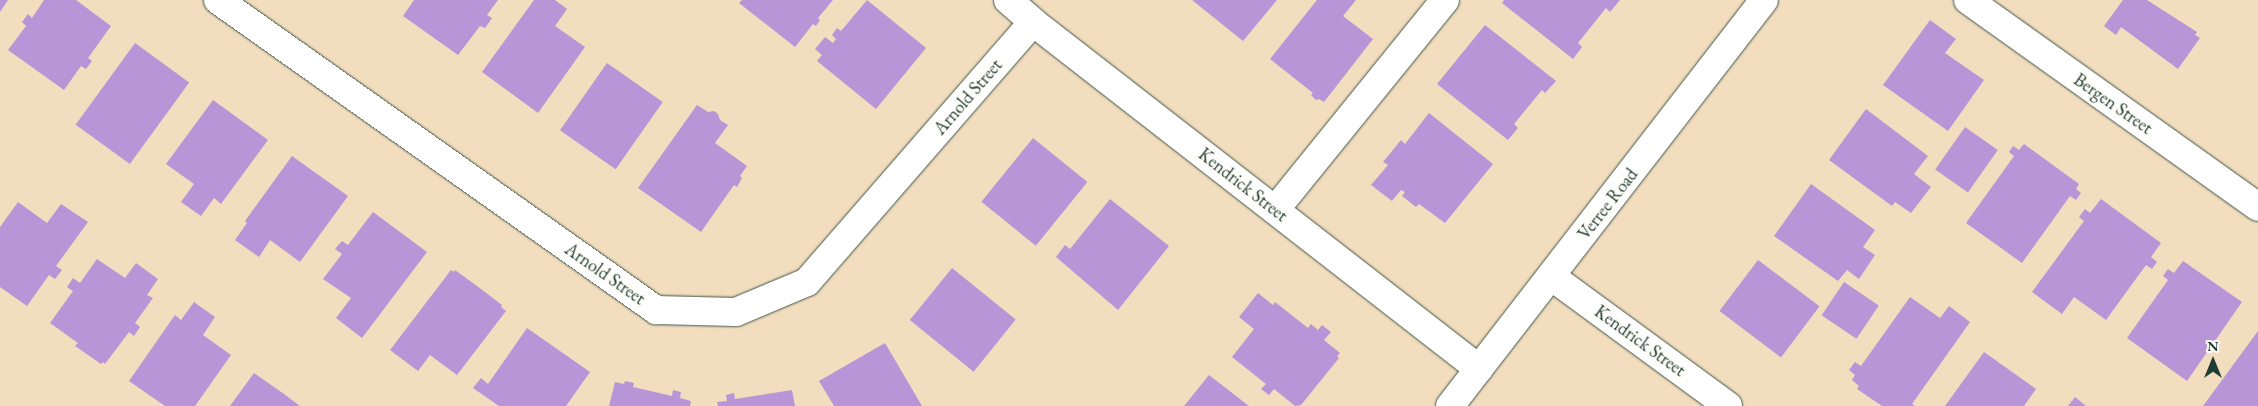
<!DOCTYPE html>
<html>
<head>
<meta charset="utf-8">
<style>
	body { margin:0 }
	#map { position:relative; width:2258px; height:406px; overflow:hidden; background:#f2ddbe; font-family:"EB Garamond",serif }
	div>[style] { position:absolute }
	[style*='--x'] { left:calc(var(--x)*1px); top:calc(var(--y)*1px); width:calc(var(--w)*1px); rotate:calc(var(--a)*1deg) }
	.building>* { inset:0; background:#b895d7; transform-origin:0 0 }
	.roads { filter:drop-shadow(0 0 1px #3f5549) drop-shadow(0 0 1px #3f5549) }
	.minor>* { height:28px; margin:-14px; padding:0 14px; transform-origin:14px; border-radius:14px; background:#fff }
	.major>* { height:28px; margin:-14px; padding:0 14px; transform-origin:14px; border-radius:14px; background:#fff }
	span { translate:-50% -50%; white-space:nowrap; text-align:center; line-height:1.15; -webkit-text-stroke:4.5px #fdfcf7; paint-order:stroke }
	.street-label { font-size:18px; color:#1f3d34 }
	.north { position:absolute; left:2188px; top:336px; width:50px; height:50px; -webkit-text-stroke:4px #fdfcf7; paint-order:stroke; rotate:0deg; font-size:14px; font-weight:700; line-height:20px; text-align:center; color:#1f3d34 }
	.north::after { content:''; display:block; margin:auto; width:18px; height:22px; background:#1f3d34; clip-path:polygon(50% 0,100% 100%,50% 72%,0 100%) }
</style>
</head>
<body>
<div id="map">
	<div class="building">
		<div style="clip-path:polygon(0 0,8px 0,0 12px)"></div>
		<div style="clip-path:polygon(44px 0,76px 0,111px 26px,88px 58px,92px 61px,86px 69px,81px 66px,64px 90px,8px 50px,26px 26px,22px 22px,28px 14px,32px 18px)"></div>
		<div style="clip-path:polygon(414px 0,498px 0,487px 15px,492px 18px,485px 28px,480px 26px,458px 55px,403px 16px)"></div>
		<div style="clip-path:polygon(534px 0,555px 0,567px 9px,555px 26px,585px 47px,538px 113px,482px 72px)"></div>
		<div style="clip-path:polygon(742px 0,833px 0,818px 18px,820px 20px,816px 26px,813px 24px,795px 47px,739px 3px)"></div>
		<div style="clip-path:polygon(867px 0,926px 48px,876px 109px,817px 61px,822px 55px,815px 49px,825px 37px,833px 43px,836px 39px,832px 35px,837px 28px,841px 31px)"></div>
		<div style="clip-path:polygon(1192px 0,1277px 0,1243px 41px)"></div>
		<div style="clip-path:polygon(1317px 0,1356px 0,1343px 16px,1373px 39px,1324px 102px,1319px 99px,1316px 100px,1311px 95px,1313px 93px,1270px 59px)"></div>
		<div style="clip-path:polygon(1504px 0,1620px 0,1610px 12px,1606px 8px,1578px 43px,1582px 47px,1573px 59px,1502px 3px)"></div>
		<div style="clip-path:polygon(2123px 0,2147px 0,2197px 32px,2195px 35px,2200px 38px,2178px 69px,2121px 27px,2116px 35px,2104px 26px)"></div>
		<div style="clip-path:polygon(1930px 20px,1956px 39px,1945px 53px,1984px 80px,1948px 131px,1883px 85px)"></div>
		<div style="clip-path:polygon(1485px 25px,1556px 81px,1545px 93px,1542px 90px,1514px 124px,1518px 128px,1508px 140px,1437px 84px)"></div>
		<div style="left:135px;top:43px;width:67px;height:101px;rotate:36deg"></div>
		<div style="left:607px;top:63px;width:68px;height:82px;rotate:35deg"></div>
		<div style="clip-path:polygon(213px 100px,268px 140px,221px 204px,214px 198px,201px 216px,181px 202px,194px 184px,166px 164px)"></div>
		<div style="clip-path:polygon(697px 105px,708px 112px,714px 111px,718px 114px,720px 120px,728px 125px,715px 143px,747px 166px,740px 176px,742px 178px,737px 187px,734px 185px,701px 232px,638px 188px)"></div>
		<div style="clip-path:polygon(1866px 109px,1928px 156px,1914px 174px,1931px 187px,1911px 213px,1895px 202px,1892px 206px,1829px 160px)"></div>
		<div style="clip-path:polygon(1429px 113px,1493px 164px,1445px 223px,1419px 204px,1416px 207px,1402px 196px,1405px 192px,1401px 190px,1392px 201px,1371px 185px,1388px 165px,1383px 162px,1401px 140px,1405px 144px)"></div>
		<div style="left:1965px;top:127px;width:40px;height:52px;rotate:35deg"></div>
		<div style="left:1033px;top:138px;width:70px;height:82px;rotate:39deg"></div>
		<div style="clip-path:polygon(2024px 144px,2079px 184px,2076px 189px,2081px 193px,2076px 200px,2070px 196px,2022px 263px,1966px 223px,2014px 156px,2009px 152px,2013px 146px,2019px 150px)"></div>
		<div style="clip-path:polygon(292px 156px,348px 196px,300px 262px,270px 240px,259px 257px,235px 240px,247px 223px,245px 221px)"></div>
		<div style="clip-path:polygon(1811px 184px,1875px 230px,1863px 247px,1875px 255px,1859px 279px,1847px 270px,1838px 281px,1774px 236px)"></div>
		<div style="clip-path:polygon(1110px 199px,1169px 246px,1118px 310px,1056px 257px,1065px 245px,1070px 249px)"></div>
		<div style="clip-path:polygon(2101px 199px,2161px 243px,2151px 257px,2157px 262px,2152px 269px,2146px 265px,2106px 320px,2074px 297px,2062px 314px,2032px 292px,2084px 221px,2079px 217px,2085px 209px,2090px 213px)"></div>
		<div style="clip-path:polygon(18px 202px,47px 223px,61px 204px,88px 222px,56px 266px,62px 270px,55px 279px,49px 275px,27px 306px,0 287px,0 227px)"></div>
		<div style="clip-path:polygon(373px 212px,427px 252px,362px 338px,336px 318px,351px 298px,323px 279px,342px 254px,335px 249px,342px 241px,348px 245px)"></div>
		<div style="clip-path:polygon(97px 259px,125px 278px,136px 263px,158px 279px,147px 295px,153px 298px,135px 323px,140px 327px,134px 336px,129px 332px,105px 364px,103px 362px,101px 364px,75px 346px,78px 343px,50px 323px,73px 291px,67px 287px,73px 278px,80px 283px)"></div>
		<div style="left:1758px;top:260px;width:77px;height:64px;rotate:37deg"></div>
		<div style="clip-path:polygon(2183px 261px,2242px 302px,2187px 381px,2127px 338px,2168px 280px,2163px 276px,2168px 269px,2174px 273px)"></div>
		<div style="left:952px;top:268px;width:82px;height:67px;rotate:39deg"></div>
		<div style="clip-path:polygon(451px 270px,454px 272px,455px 270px,481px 289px,502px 305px,501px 307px,506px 311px,457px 375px,430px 355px,418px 371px,390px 350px)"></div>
		<div style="left:1844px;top:282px;width:42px;height:40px;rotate:34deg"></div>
		<div style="clip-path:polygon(1258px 293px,1273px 305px,1275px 302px,1308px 328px,1311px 324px,1318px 330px,1322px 325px,1331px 332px,1324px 340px,1340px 353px,1337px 356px,1339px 358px,1301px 405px,1295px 406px,1274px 389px,1269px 395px,1261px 389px,1266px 384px,1232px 357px,1254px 329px,1239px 317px)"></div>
		<div style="clip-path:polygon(1910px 297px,1940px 318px,1949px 306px,1970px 322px,1912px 404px,1915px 406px,1882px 406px,1857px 389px,1859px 386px,1852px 380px,1855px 375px,1849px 370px,1855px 362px,1861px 366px)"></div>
		<div style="clip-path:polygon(194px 302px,215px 317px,203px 335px,231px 355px,195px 406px,165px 406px,129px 381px,175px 315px,181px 320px)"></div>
		<div style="clip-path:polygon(527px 328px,590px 372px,566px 406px,499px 406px,473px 388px,481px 378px,488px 384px)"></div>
		<div style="clip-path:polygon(2258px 331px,2258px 406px,2203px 406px)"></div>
		<div style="clip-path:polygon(885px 343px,922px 406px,834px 406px,819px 381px)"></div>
		<div style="clip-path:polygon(1984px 352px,2036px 389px,2024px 406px,1945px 406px)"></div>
		<div style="clip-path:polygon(254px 373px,284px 394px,300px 406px,230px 406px)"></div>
		<div style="clip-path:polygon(1209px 375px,1249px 406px,1184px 406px)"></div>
		<div style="clip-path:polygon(625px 381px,634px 383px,633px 387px,672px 396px,673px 390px,681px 392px,680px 398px,691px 401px,690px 406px,609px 406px,615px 382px,624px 384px)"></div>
		<div style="clip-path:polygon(792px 390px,795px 406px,718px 406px,717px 402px,727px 401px,726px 395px,734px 393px,735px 399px)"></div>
		<div style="clip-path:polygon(2075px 397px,2086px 406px,2068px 406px)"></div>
	</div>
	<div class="roads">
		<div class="minor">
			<div style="--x:218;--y:0;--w:537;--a:35.29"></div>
			<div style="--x:656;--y:310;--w:80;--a:1.4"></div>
			<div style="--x:736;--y:312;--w:77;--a:-22.9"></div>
			<div style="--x:807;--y:282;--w:344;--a:-49"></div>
			<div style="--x:1008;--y:0;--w:33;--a:41"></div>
			<div style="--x:1033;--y:22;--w:565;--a:37.88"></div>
			<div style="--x:1968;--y:0;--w:356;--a:35.5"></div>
			<div style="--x:1275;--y:210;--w:270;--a:-51"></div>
			<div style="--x:1552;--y:277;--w:218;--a:36.2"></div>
		</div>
		<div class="major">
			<div style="--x:1450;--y:406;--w:513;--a:-52.28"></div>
		</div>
	</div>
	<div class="street-label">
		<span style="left:968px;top:97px;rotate:-49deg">Arnold Street</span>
		<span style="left:2113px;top:104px;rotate:35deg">Bergen Street</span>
		<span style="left:1243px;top:185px;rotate:38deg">Kendrick Street</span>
		<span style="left:1608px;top:204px;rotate:-52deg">Verree Road</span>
		<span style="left:605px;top:274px;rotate:35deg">Arnold Street</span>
		<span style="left:1640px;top:341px;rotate:36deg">Kendrick Street</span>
	</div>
	<div class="north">N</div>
</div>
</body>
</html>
